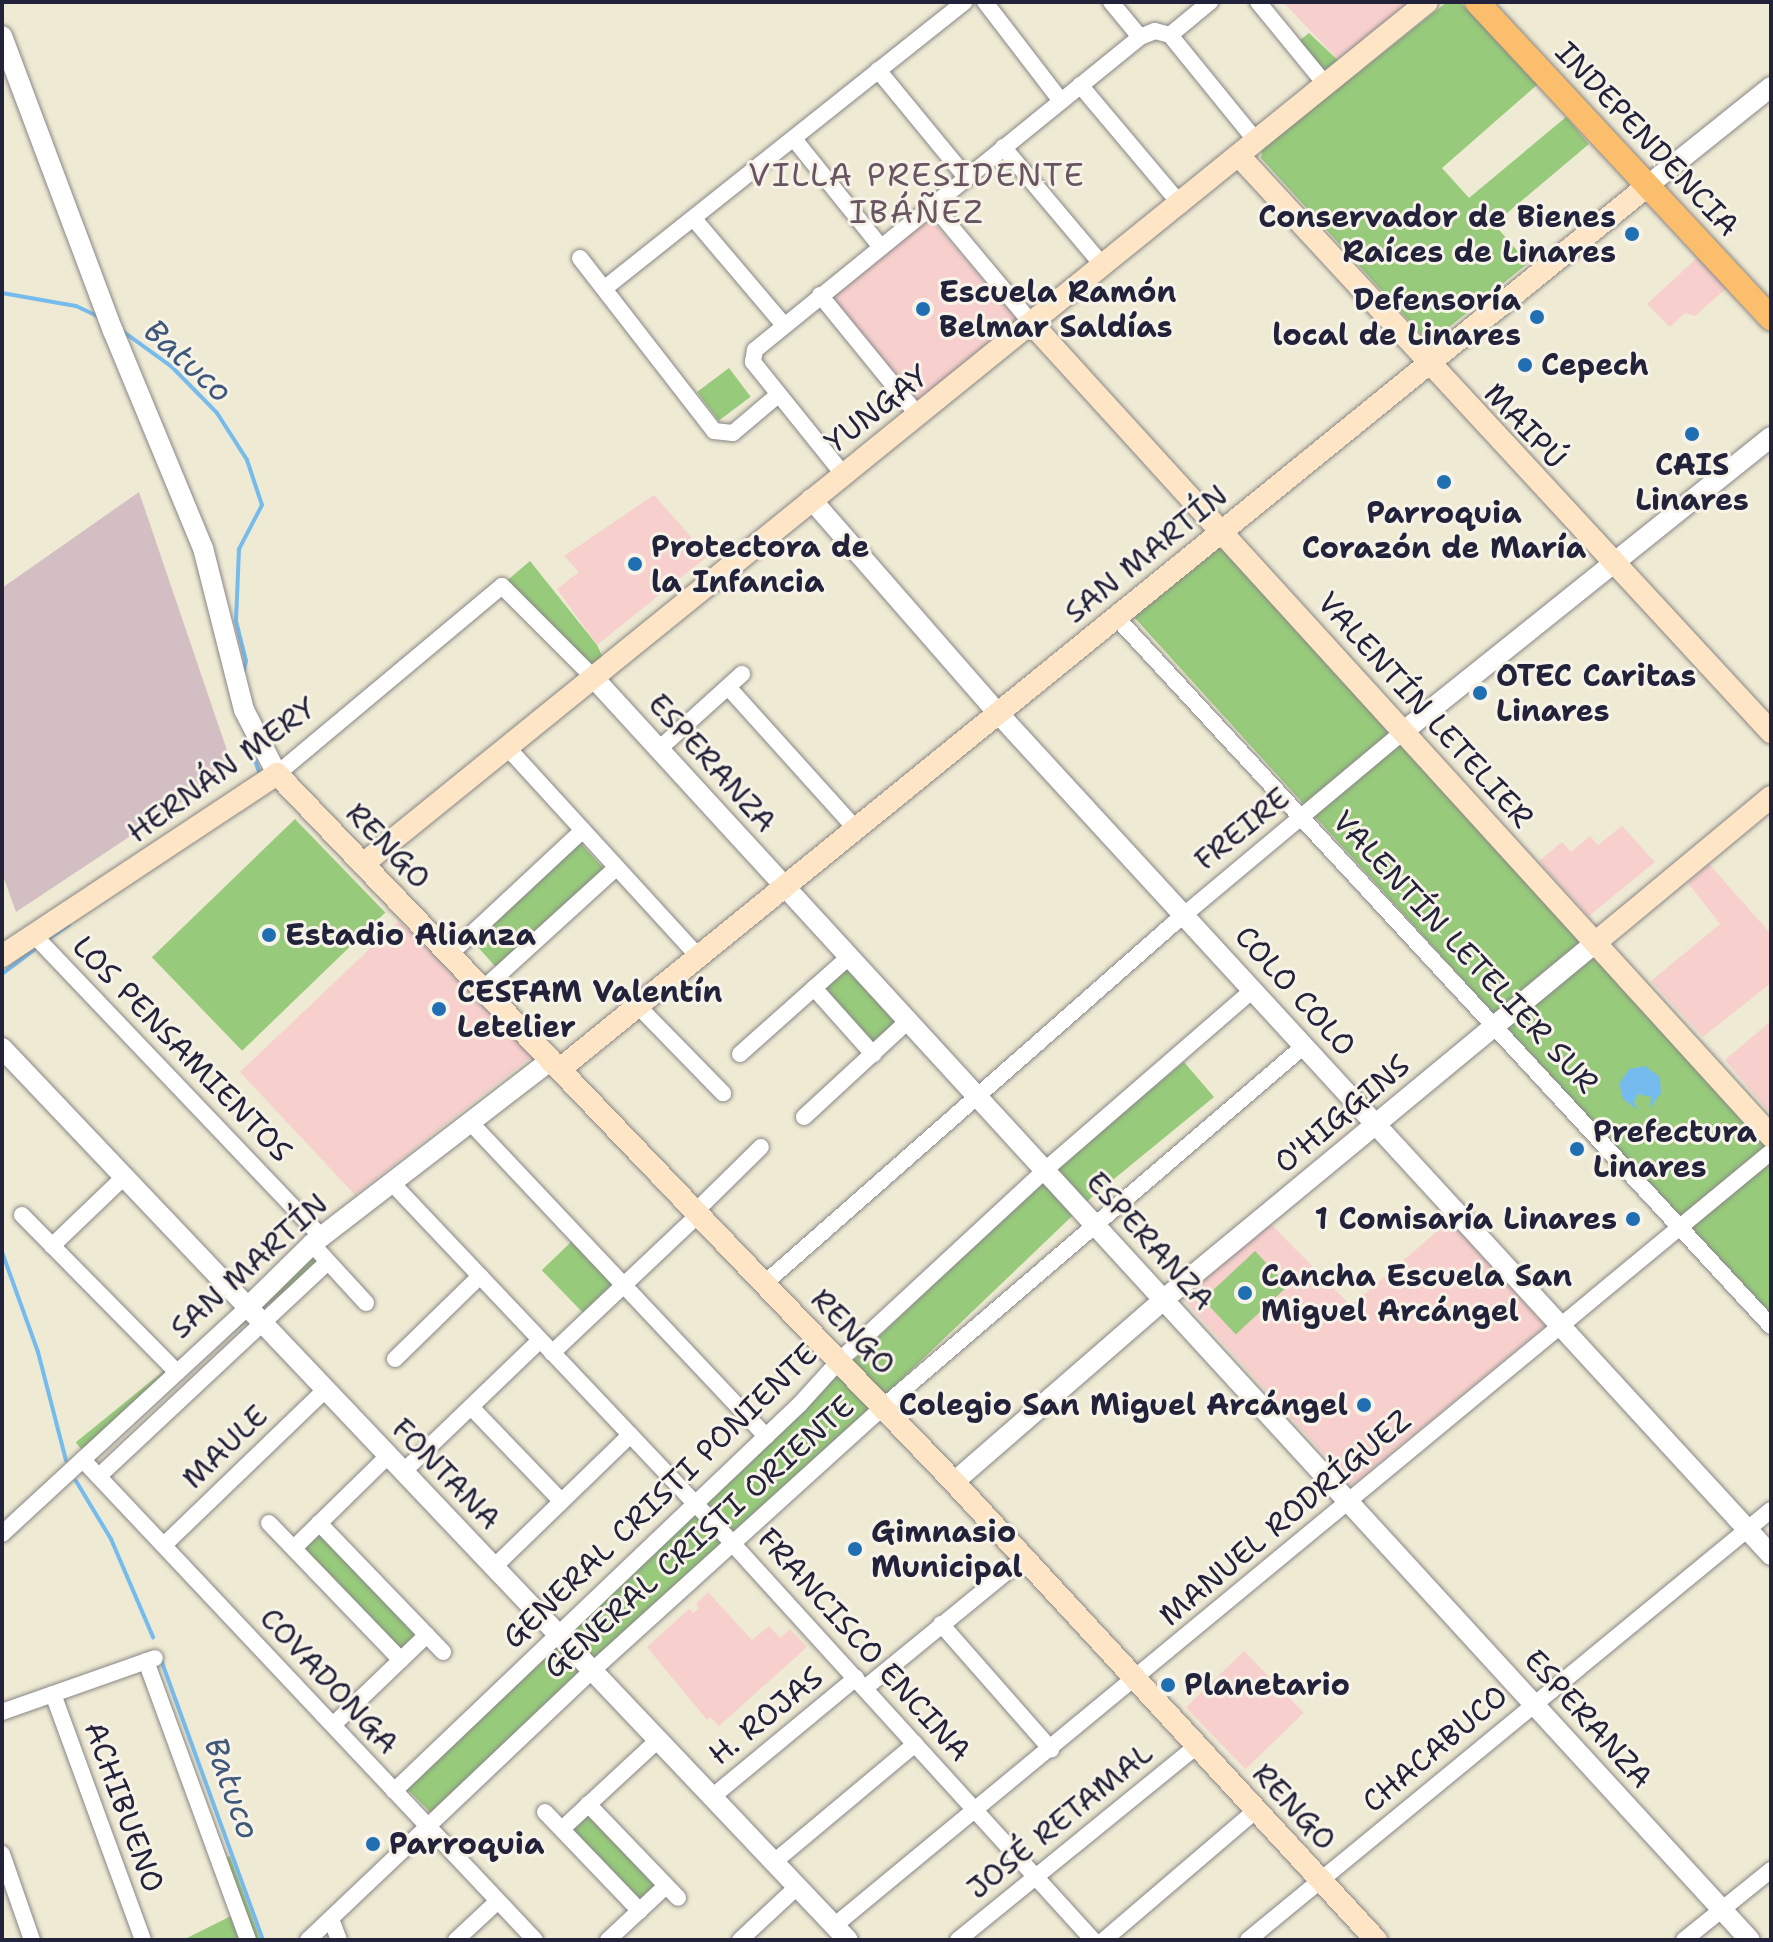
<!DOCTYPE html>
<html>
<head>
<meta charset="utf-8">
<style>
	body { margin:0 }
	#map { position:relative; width:1773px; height:1942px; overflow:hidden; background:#efead3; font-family:"Shantell Sans",sans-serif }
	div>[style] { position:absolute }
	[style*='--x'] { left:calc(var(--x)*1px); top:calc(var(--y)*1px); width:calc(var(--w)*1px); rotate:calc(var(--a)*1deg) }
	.built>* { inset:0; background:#f7d0cd; transform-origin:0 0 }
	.industrial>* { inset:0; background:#d2bec3 }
	.green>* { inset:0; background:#97ca7b; transform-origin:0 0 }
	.water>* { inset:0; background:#76bbed }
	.stream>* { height:4px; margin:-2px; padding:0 2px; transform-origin:2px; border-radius:2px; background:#76bbed }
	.roads { filter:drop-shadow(0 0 2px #888687) drop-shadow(0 0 2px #888687) }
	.minor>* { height:16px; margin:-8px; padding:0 8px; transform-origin:8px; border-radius:8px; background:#fff }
	.tertiary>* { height:20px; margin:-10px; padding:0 10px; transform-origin:10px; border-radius:10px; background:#fff }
	.secondary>* { height:22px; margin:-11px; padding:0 11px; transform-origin:11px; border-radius:11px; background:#fde5c5 }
	.primary>* { height:24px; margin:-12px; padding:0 12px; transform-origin:12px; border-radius:12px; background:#fabe6d }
	.dots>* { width:22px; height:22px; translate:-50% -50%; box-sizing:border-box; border:4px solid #f7f3e8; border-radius:50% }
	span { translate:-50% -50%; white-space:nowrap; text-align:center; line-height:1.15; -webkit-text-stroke:6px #f7f3e8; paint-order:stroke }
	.street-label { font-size:30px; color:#22223b }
	.poi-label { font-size:30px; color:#22223b; font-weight:700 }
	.right { translate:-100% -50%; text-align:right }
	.left { translate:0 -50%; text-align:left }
	.neighbourhood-label { font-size:32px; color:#695461; letter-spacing:2px }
	.water-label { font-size:32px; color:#3f5879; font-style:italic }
	.frame { position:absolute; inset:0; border:4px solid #22223b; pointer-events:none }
</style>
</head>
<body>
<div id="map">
	<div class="built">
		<div style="clip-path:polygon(1283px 2px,1418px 2px,1342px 64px)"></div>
		<div style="left:924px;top:212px;width:147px;height:130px;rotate:49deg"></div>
		<div style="clip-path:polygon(1699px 256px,1729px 286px,1695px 316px,1685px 313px,1670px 327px,1647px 304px)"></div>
		<div style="clip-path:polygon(654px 495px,708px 556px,597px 645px,557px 589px,579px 572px,564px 556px)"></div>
		<div style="clip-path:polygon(1622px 826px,1655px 862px,1589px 916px,1539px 861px,1562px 842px,1571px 852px,1590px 836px,1598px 845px)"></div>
		<div style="clip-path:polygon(1709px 864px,1771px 934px,1771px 983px,1703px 1037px,1651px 981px,1720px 924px,1688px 883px)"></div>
		<div style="clip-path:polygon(399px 921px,535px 1054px,355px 1195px,240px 1072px)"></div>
		<div style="clip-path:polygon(1771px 1021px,1771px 1114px,1725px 1060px)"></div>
		<div style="clip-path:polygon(1450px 1220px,1545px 1326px,1352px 1485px,1182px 1298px,1270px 1223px,1351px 1306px)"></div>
		<div style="clip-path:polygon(708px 1592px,752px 1640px,769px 1626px,780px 1638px,790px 1629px,807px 1647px,719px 1726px,710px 1717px,707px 1720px,647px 1647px,689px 1609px,693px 1613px,699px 1608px,696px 1604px)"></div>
		<div style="left:1244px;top:1651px;width:86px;height:81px;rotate:46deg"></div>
	</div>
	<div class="industrial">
		<div style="clip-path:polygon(139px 492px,233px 768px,16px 912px,2px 873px,2px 588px)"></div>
	</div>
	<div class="green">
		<div style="clip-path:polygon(1447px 2px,1460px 2px,1538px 84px,1442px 168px,1469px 198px,1566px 117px,1589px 144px,1494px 224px,1528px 263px,1437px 337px,1423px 336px,1261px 158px,1262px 149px)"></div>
		<div style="clip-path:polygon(1309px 33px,1342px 64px,1325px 77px,1295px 44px)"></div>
		<div style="left:729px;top:368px;width:36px;height:40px;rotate:53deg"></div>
		<div style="clip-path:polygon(1219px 546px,1771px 1148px,1771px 1319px,1133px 616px)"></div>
		<div style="clip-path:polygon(530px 561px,597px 645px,604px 660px,591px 671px,503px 584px)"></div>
		<div style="left:295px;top:819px;width:130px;height:199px;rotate:46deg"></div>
		<div style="left:578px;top:840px;width:43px;height:146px;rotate:48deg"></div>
		<div style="left:849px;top:960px;width:84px;height:42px;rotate:48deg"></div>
		<div style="clip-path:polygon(1184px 1062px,1214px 1097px,1092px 1197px,882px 1398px,851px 1363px,1061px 1164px)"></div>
		<div style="left:572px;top:1241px;width:59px;height:42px;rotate:46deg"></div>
		<div style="left:312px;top:1251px;width:14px;height:304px;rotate:51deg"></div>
		<div style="left:1255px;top:1251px;width:48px;height:71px;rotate:47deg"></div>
		<div style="clip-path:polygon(838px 1374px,871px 1408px,431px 1813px,406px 1788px)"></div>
		<div style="left:320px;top:1530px;width:147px;height:27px;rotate:46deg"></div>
		<div style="left:589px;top:1812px;width:103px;height:26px;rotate:46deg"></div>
		<div style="left:230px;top:1856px;width:89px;height:6px;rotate:70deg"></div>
		<div style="clip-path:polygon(233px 1915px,241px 1940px,183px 1940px)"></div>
	</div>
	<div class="water">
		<div style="clip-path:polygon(1645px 1066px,1660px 1077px,1661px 1093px,1650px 1108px,1651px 1097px,1638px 1094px,1634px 1102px,1638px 1110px,1623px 1099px,1619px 1084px,1629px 1069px)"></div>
	</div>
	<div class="stream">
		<div style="--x:2;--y:293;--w:75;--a:10"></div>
		<div style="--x:76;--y:306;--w:26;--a:25"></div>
		<div style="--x:121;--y:330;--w:62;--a:35.8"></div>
		<div style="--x:171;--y:366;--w:66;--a:45.6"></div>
		<div style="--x:217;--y:413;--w:56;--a:57.4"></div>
		<div style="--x:247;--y:460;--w:47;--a:71.6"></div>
		<div style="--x:262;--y:505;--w:50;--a:117.6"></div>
		<div style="--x:239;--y:549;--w:72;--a:92.4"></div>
		<div style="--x:236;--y:621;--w:41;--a:76"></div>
		<div style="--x:246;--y:661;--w:12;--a:104"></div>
		<div style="--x:247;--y:737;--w:37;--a:71"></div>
		<div style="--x:51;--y:937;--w:22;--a:-34"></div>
		<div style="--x:2;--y:974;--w:40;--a:-37"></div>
		<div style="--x:2;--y:1252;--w:106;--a:70.2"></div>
		<div style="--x:38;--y:1352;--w:112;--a:75.5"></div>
		<div style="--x:76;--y:1481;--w:68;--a:58.9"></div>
		<div style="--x:111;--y:1539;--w:107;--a:66.8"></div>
		<div style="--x:160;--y:1657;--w:301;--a:70"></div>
	</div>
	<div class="roads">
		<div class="minor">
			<div style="--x:985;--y:2;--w:125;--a:52.5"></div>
			<div style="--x:1111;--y:2;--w:45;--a:50.4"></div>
			<div style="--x:1258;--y:2;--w:106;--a:50.7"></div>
			<div style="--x:1170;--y:35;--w:138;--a:50.9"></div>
			<div style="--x:1170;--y:35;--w:52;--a:-39.5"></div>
			<div style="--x:878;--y:70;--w:139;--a:50.6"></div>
			<div style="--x:1080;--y:85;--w:157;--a:49.9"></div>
			<div style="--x:794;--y:139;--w:137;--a:51.2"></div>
			<div style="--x:1003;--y:147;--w:157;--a:49.9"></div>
			<div style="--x:932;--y:204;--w:158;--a:50.1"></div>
			<div style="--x:694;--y:219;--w:138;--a:49.7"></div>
			<div style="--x:580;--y:258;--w:219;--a:52.2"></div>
			<div style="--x:714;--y:431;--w:19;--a:6"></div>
			<div style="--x:733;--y:433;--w:59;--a:-40.2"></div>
			<div style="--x:605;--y:288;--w:459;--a:-38.5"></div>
			<div style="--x:820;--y:295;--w:155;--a:50.8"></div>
			<div style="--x:843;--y:474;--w:144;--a:-128.8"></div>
			<div style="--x:753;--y:362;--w:12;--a:-81"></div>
			<div style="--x:755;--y:350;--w:496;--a:-39.1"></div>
			<div style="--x:1140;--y:37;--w:16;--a:-22"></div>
			<div style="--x:1155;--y:31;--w:16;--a:15"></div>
			<div style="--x:1116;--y:617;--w:965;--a:47.27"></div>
			<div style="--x:729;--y:688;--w:190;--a:48"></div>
			<div style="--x:506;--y:746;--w:286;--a:47.6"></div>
			<div style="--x:659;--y:749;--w:112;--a:-42.1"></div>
			<div style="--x:277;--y:774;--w:293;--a:-39.9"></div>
			<div style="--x:502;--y:586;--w:127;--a:45"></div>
			<div style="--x:34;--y:935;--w:417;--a:46.4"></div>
			<div style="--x:450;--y:954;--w:180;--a:-43"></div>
			<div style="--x:814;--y:988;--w:89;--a:48.2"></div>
			<div style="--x:483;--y:989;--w:180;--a:-42.3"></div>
			<div style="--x:638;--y:1006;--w:122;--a:45.7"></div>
			<div style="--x:740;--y:1054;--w:146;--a:-41.7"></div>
			<div style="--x:804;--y:1117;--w:142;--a:-42.7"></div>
			<div style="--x:470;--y:1122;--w:432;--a:46.7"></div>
			<div style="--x:392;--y:1183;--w:497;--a:46.6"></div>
			<div style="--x:733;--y:1544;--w:535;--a:47.73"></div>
			<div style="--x:696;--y:1211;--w:91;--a:-44.6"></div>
			<div style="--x:22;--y:1215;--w:221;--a:45.4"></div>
			<div style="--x:312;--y:1244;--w:80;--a:47.5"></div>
			<div style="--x:52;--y:1246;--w:100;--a:-43.8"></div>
			<div style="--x:765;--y:1283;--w:542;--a:-41.34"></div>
			<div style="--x:1172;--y:925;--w:302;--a:-39.9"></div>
			<div style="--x:552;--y:1353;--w:202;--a:-43.4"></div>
			<div style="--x:395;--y:1359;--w:119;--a:-44.3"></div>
			<div style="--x:471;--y:1407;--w:130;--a:46.2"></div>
			<div style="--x:83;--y:1460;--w:659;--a:46.72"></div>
			<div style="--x:403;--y:1472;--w:190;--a:-43.9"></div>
			<div style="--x:99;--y:1476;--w:313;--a:-43.1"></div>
			<div style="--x:269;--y:1523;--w:190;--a:46.1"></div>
			<div style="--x:319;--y:1523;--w:179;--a:46.1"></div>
			<div style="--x:2;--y:1534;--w:335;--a:-42.7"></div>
			<div style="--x:164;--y:1545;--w:223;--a:-43.9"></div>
			<div style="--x:294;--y:1548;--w:132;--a:-44.4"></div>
			<div style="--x:494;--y:1567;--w:190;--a:-44.1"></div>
			<div style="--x:941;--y:1624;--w:167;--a:48.7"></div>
			<div style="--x:146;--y:1661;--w:297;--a:69.9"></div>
			<div style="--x:865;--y:1688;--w:205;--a:-39.3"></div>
			<div style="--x:53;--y:1694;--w:262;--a:69.9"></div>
			<div style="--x:2;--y:1712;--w:162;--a:-19.4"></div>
			<div style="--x:333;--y:1725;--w:130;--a:-43.8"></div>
			<div style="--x:394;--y:1791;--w:561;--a:-43.63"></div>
			<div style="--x:800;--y:1404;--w:58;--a:-47.8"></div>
			<div style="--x:839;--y:1361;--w:281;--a:-42.8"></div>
			<div style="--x:1045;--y:1170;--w:276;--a:-40.9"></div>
			<div style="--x:712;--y:1797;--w:187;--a:-39.6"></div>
			<div style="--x:588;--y:1804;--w:130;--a:46.2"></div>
			<div style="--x:545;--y:1812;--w:137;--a:46.2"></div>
			<div style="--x:562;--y:1829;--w:131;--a:-42.8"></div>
			<div style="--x:2;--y:1854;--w:91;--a:70.8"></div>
			<div style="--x:774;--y:1862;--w:184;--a:-39.9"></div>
			<div style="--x:331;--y:1919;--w:22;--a:69"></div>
			<div style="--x:834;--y:1926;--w:1215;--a:-39.56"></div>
			<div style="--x:308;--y:1940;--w:393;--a:-43.5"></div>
			<div style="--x:593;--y:1670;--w:391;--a:-42.2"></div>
			<div style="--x:883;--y:1407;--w:556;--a:-40.62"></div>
			<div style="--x:456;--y:1940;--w:57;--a:-42.9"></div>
			<div style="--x:608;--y:1940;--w:79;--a:-43"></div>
			<div style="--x:740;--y:1940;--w:78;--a:-42.9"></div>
			<div style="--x:958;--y:1940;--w:308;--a:-39.1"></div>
			<div style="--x:1104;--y:1940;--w:200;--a:-40.5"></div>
			<div style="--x:1248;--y:1940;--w:677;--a:-39.43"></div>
			<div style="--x:1684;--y:1940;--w:112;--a:-38.8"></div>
		</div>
		<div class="tertiary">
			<div style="--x:2;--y:36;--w:315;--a:69.4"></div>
			<div style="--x:113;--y:331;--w:235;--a:67.5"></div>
			<div style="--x:203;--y:548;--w:167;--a:75.8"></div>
			<div style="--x:244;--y:710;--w:72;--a:62.7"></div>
			<div style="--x:1646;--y:187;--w:160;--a:-38.7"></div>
			<div style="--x:811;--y:499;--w:284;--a:48.9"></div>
			<div style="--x:998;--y:713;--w:1143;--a:47.45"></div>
			<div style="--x:592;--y:676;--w:1714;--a:47.51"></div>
			<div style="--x:1404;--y:731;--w:470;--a:-38.7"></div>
			<div style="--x:2;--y:1048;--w:1229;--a:46.52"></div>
			<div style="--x:248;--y:1307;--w:90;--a:-44.5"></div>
			<div style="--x:312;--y:1244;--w:302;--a:-37.6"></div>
			<div style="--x:954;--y:1482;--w:277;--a:-41"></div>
			<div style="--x:1163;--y:1300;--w:560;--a:-39.57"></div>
		</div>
		<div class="secondary">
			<div style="--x:1240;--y:157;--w:783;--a:47.28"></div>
			<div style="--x:1033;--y:325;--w:1097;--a:47.7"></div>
			<div style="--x:363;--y:864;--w:1369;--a:-39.01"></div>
			<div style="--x:1595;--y:943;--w:229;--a:-39.7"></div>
			<div style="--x:2;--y:956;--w:330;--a:-33.5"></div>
			<div style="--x:277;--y:774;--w:980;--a:46.28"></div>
			<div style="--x:954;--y:1482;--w:623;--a:47.34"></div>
			<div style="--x:560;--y:1069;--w:1399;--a:-39.08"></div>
		</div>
		<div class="primary">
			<div style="--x:1477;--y:2;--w:432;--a:47.1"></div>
		</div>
	</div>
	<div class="dots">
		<div style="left:1632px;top:234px;background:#1f6fb2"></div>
		<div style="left:923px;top:309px;background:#1f6fb2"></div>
		<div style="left:1537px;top:317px;background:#1f6fb2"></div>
		<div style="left:1525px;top:365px;background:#1f6fb2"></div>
		<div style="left:1692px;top:434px;background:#1f6fb2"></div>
		<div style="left:1444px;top:482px;background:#1f6fb2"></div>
		<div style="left:635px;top:564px;background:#1f6fb2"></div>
		<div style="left:1480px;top:693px;background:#1f6fb2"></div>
		<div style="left:269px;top:935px;background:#1f6fb2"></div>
		<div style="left:439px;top:1009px;background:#1f6fb2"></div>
		<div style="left:1577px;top:1149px;background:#1f6fb2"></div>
		<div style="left:1633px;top:1219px;background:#1f6fb2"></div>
		<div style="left:1245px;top:1293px;background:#1f6fb2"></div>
		<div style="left:1364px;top:1405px;background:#1f6fb2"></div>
		<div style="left:855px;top:1549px;background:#1f6fb2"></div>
		<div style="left:1168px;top:1685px;background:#1f6fb2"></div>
		<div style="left:373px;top:1844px;background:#1f6fb2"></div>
	</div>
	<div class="street-label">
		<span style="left:1647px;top:139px;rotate:47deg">INDEPENDENCIA</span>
		<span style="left:877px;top:409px;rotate:-38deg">YUNGAY</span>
		<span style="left:1525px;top:426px;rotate:47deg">MAIPÚ</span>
		<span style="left:1146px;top:554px;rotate:-39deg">SAN MARTÍN</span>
		<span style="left:1425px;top:710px;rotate:48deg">VALENTÍN LETELIER</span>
		<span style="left:712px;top:763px;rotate:48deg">ESPERANZA</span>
		<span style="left:222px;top:770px;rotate:-36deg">HERNÁN MERY</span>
		<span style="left:1242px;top:829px;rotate:-39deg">FREIRE</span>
		<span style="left:388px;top:846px;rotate:46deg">RENGO</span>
		<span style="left:1465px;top:952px;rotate:47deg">VALENTÍN LETELIER SUR</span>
		<span style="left:1295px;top:991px;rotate:48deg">COLO COLO</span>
		<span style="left:182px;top:1049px;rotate:46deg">LOS PENSAMIENTOS</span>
		<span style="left:1342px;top:1114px;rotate:-40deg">O'HIGGINS</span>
		<span style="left:1150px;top:1241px;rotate:48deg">ESPERANZA</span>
		<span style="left:249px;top:1266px;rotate:-42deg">SAN MARTÍN</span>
		<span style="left:853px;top:1332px;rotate:46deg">RENGO</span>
		<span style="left:225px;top:1447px;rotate:-44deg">MAULE</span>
		<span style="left:446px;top:1474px;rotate:46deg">FONTANA</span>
		<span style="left:660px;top:1496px;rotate:-44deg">GENERAL CRISTI PONIENTE</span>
		<span style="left:1285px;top:1518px;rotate:-40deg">MANUEL RODRÍGUEZ</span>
		<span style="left:699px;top:1537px;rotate:-42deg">GENERAL CRISTI ORIENTE</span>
		<span style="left:864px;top:1645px;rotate:48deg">FRANCISCO ENCINA</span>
		<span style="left:329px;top:1681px;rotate:47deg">COVADONGA</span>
		<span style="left:766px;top:1716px;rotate:-39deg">H. ROJAS</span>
		<span style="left:1588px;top:1719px;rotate:48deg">ESPERANZA</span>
		<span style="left:1435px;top:1749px;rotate:-40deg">CHACABUCO</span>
		<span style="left:124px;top:1807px;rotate:70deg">ACHIBUENO</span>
		<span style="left:1294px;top:1807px;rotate:47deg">RENGO</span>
		<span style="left:1060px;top:1821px;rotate:-39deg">JOSÉ RETAMAL</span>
	</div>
	<div class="poi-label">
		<span class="right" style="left:1616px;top:234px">Conservador de Bienes<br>Raíces de Linares</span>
		<span class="left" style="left:939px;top:309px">Escuela Ramón<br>Belmar Saldías</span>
		<span class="right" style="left:1521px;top:317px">Defensoría<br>local de Linares</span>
		<span class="left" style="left:1541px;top:365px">Cepech</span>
		<span style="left:1692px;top:482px">CAIS<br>Linares</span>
		<span style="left:1444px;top:530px">Parroquia<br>Corazón de María</span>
		<span class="left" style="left:651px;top:564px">Protectora de<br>la Infancia</span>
		<span class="left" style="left:1496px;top:693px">OTEC Caritas<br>Linares</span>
		<span class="left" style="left:285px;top:935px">Estadio Alianza</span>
		<span class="left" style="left:457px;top:1009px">CESFAM Valentín<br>Letelier</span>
		<span class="left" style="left:1593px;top:1149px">Prefectura<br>Linares</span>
		<span class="right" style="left:1617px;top:1219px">1 Comisaría Linares</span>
		<span class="left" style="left:1261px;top:1293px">Cancha Escuela San<br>Miguel Arcángel</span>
		<span class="right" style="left:1348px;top:1405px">Colegio San Miguel Arcángel</span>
		<span class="left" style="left:871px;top:1549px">Gimnasio<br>Municipal</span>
		<span class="left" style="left:1184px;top:1685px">Planetario</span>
		<span class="left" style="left:389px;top:1844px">Parroquia</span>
	</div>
	<div class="neighbourhood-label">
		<span style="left:917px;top:194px">VILLA PRESIDENTE<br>IBÁÑEZ</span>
	</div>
	<div class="water-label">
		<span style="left:188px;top:361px;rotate:42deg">Batuco</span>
		<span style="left:232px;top:1788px;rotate:70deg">Batuco</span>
	</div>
	<div class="frame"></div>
</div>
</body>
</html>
